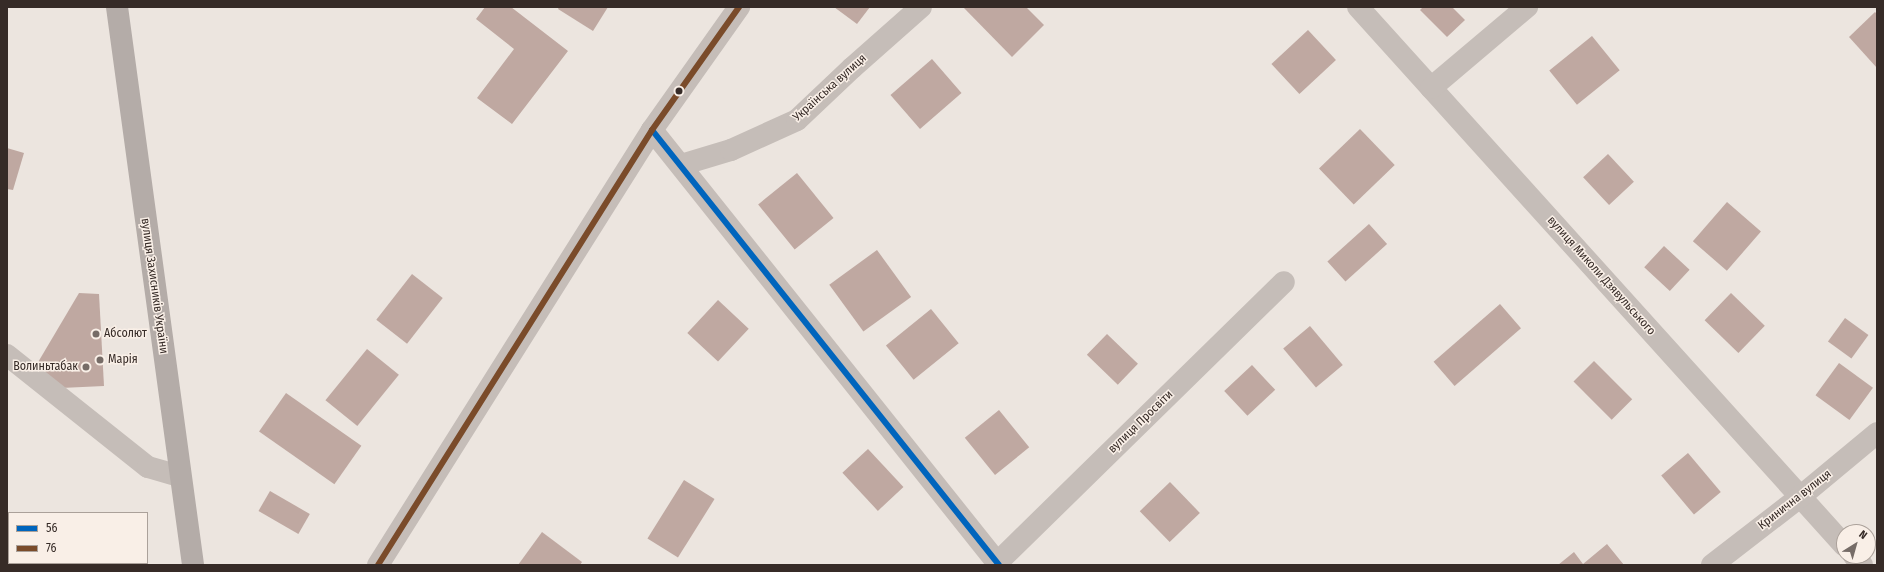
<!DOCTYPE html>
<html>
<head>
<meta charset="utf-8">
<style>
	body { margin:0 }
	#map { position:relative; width:1884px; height:572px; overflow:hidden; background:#ece5df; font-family:"Fira Sans Condensed",sans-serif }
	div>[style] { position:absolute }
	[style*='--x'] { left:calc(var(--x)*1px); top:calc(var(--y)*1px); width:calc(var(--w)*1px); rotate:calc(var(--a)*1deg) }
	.building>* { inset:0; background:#bfa8a1; transform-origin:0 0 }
	.minor>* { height:22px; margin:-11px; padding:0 11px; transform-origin:11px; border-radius:11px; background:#c5bdb8 }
	.major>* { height:22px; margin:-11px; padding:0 11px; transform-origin:11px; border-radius:11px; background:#b4aca8 }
	.bus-1>* { height:6px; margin:-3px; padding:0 3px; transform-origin:3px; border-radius:3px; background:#0065bd }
	.bus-2>* { height:6px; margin:-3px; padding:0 3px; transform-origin:3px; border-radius:3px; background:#7a4b2a }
	.dots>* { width:11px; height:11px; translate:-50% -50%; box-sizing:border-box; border:2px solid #f9efe7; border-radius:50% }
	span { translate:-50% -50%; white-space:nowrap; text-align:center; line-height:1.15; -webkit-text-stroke:3px #f9efe7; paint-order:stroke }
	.street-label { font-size:12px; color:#362b27 }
	.poi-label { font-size:12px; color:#362b27 }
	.left { translate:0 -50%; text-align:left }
	.right { translate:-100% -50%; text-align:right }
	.frame { position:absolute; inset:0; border:8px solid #362b27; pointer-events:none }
	.legend { position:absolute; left:8px; top:512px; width:140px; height:52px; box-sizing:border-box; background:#f9efe7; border:1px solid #aba19a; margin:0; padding:5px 7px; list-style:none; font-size:12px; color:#362b27 }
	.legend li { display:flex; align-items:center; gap:8px; height:20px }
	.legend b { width:20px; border:1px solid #aba19a }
	.north { position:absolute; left:1836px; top:524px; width:40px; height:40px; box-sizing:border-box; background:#f9efe7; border:1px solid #aba19a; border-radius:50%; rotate:37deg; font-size:11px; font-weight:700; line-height:16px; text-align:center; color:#362b27 }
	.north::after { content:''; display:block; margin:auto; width:14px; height:18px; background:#766c67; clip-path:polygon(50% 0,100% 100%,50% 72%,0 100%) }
</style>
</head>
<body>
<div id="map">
	<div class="building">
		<div style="clip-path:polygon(485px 7px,511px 7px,568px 51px,512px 124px,477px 98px,514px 49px,476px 19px)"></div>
		<div style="clip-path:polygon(559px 7px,608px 7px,593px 31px,558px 9px)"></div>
		<div style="clip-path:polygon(834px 7px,870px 7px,857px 24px)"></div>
		<div style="clip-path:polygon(963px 7px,1026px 7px,1044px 25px,1012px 57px)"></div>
		<div style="clip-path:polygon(1423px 7px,1452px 7px,1465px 20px,1447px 37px,1420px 10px)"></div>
		<div style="clip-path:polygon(1875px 12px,1877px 14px,1877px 68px,1849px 37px)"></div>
		<div style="left:1308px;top:30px;width:41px;height:50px;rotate:47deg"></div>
		<div style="left:1592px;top:36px;width:44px;height:55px;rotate:51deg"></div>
		<div style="left:932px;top:59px;width:45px;height:55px;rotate:49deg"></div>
		<div style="left:1360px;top:129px;width:50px;height:57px;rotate:46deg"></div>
		<div style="clip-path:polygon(7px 148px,24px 153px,13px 190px,7px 189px)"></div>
		<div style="left:1608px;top:154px;width:38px;height:34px;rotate:47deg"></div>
		<div style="left:797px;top:173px;width:58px;height:50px;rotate:51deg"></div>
		<div style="left:1727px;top:202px;width:45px;height:52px;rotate:41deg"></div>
		<div style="left:1369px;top:224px;width:27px;height:56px;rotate:48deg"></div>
		<div style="left:1664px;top:246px;width:35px;height:29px;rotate:43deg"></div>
		<div style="left:877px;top:250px;width:58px;height:59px;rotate:54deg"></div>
		<div style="left:412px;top:274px;width:39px;height:58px;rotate:38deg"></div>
		<div style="clip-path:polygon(79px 293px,99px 294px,104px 386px,61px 388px,34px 369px)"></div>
		<div style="left:1731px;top:293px;width:47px;height:38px;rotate:44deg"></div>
		<div style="left:718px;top:300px;width:42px;height:45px;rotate:43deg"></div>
		<div style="left:1500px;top:304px;width:32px;height:88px;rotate:49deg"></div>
		<div style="left:931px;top:309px;width:44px;height:58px;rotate:51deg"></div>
		<div style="left:1845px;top:318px;width:29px;height:29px;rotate:36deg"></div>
		<div style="left:1310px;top:326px;width:51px;height:35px;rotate:50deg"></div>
		<div style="left:1107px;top:334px;width:43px;height:29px;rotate:44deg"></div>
		<div style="left:367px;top:349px;width:41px;height:66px;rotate:39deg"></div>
		<div style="left:1594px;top:361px;width:54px;height:29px;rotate:45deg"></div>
		<div style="left:1839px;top:363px;width:42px;height:40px;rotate:36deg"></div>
		<div style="left:1252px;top:365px;width:34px;height:38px;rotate:47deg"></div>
		<div style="left:286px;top:393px;width:92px;height:47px;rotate:35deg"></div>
		<div style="left:999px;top:410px;width:48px;height:44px;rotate:51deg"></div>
		<div style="left:868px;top:449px;width:52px;height:35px;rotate:47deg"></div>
		<div style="left:1688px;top:453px;width:51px;height:35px;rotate:50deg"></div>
		<div style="left:684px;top:480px;width:36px;height:69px;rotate:32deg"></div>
		<div style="left:1170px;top:482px;width:43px;height:42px;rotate:46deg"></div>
		<div style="left:270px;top:491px;width:46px;height:23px;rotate:30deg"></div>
		<div style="clip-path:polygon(542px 532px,582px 562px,580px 565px,518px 565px)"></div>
		<div style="clip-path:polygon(1607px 544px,1624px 565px,1558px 565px,1574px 552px,1583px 564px)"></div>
		<div style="left:100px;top:563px;width:35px;height:2px"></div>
	</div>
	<div class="minor">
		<div style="--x:1358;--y:7;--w:725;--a:47.91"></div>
		<div style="--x:1431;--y:88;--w:126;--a:-40.2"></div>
		<div style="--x:652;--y:130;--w:556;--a:51.42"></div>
		<div style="--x:681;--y:165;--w:52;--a:-16.7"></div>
		<div style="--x:731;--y:150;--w:72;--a:-24.4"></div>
		<div style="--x:797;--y:120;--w:76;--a:-43.4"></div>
		<div style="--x:852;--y:68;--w:92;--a:-41.5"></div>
		<div style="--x:7;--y:355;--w:180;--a:38.5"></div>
		<div style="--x:148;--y:467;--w:33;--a:16"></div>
		<div style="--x:1854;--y:556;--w:12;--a:48"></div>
		<div style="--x:998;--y:562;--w:400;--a:-44.4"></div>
		<div style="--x:378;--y:565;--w:514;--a:-57.79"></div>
		<div style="--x:652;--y:130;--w:151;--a:-54.7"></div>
		<div style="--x:1712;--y:565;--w:111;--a:-37.7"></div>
		<div style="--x:1800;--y:497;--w:100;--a:-39.7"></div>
	</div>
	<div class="major">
		<div style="--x:117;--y:7;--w:563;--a:82.24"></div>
	</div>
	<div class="bus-1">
		<div style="--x:652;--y:130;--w:556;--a:51.42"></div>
	</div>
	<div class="bus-2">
		<div style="--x:378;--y:565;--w:514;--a:-57.79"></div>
		<div style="--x:652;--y:130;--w:151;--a:-54.7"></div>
	</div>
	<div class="dots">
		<div style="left:679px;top:91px;background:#362b27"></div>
		<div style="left:96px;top:334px;background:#766c67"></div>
		<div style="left:100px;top:360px;background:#766c67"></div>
		<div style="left:86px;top:367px;background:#766c67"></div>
	</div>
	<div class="street-label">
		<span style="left:830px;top:88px;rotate:-42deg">Українська вулиця</span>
		<span style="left:1601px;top:276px;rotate:48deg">вулиця Миколи Дзявульського</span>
		<span style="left:154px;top:286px;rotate:82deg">вулиця Захисників України</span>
		<span style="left:1141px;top:422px;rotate:-44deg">вулиця Просвіти</span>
		<span style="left:1795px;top:500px;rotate:-38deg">Кринична вулиця</span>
	</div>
	<div class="poi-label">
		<span class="left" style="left:104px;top:334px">Абсолют</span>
		<span class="left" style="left:108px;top:360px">Марія</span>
		<span class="right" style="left:78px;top:367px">Волиньтабак</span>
	</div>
	<div class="frame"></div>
	<ul class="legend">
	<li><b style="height:5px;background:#0065bd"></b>56</li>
	<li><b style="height:5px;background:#7a4b2a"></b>76</li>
	</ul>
	<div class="north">N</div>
</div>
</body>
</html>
